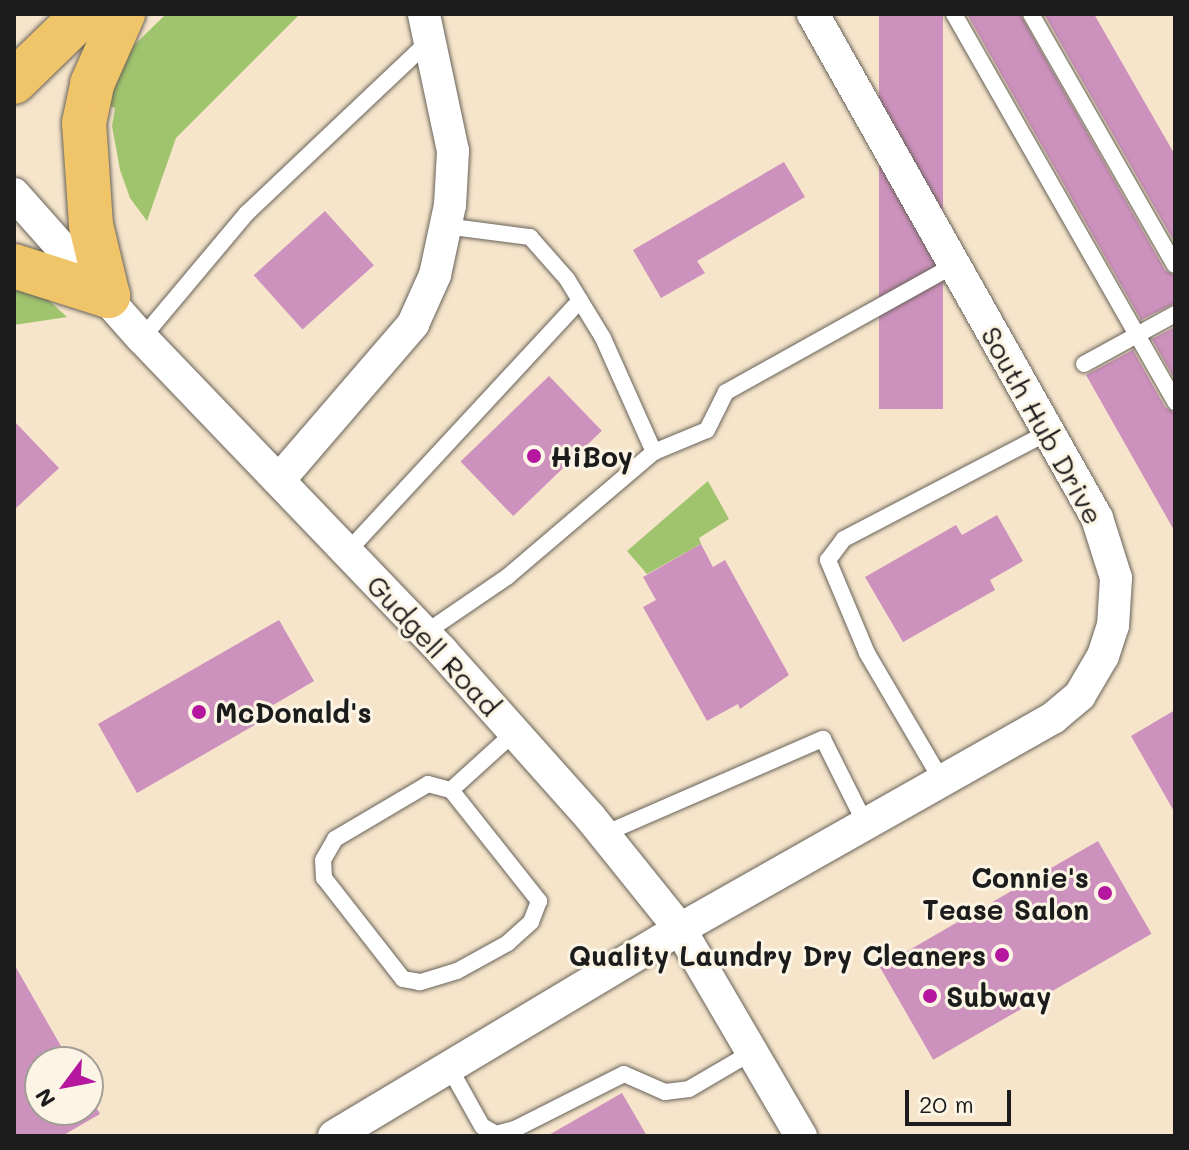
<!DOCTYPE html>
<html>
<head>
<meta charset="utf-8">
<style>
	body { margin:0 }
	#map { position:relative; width:1189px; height:1150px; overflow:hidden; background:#f6e5cb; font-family:Mali,sans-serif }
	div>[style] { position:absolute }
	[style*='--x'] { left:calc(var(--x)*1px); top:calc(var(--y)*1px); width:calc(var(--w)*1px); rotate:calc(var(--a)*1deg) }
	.green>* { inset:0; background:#a0c46e }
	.building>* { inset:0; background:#cd91bd; transform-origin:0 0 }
	.roads { filter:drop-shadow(0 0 2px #686259) drop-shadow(0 0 2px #686259) }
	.lane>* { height:16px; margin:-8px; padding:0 8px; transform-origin:8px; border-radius:8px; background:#fff }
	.street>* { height:32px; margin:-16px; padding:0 16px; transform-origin:16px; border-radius:16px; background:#fff }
	.highway>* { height:44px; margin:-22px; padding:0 22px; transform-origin:22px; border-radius:22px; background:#f0c469 }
	.dots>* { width:22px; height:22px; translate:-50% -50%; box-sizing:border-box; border:4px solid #fcf5e5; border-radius:50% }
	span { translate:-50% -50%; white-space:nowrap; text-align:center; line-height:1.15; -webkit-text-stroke:6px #fcf5e5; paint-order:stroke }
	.street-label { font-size:28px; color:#1c1c1c }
	.poi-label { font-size:28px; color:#1c1c1c; font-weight:700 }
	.left { translate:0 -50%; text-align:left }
	.right { translate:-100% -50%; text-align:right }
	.frame { position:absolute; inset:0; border:16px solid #1c1c1c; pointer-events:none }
	.north { position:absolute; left:24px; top:1046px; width:80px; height:80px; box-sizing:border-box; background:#fcf5e5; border:2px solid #a29e95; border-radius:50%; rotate:238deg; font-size:22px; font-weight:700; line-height:32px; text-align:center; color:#1c1c1c }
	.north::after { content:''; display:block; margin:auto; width:28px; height:36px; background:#b5179e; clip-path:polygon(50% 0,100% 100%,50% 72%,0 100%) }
	.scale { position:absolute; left:905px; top:1090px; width:106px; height:36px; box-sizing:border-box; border:4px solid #1c1c1c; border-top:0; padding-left:10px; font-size:24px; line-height:28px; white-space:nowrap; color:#1c1c1c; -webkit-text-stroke:6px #fcf5e5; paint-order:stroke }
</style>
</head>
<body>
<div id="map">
	<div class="green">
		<div style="clip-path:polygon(166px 14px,300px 14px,176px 138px,147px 221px,130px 198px,120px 170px,112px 126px,115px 108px,102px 103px,120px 59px)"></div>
		<div style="clip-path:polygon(14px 279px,43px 295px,67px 317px,14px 325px)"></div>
		<div style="clip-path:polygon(708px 481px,729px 519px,699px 538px,701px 544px,647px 574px,627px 551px)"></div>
	</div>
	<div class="building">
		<div style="left:879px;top:14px;width:64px;height:395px"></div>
		<div style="clip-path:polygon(967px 14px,1020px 14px,1165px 270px,1175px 276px,1175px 303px,1141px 320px)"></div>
		<div style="clip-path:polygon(1044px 14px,1094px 14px,1175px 155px,1175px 243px)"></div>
		<div style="clip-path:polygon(784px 162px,805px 197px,697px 261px,705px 273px,661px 298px,633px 250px)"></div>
		<div style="left:325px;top:211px;width:73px;height:96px;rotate:48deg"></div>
		<div style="clip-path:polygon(1175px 327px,1175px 380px,1152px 339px)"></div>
		<div style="clip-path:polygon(1133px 350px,1165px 407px,1175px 413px,1175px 532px,1086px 375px)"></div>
		<div style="left:549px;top:376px;width:76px;height:123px;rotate:46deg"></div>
		<div style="clip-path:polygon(14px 421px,59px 468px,14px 510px)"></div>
		<div style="clip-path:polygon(997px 515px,1023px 561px,990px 580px,995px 590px,903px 642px,865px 577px,956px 525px,962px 535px)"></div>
		<div style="clip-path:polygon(701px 544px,713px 567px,725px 560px,789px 675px,740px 709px,738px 704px,707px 721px,643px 607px,656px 600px,643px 577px)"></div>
		<div style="clip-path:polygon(279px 620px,314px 681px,263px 711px,267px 718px,137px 793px,98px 724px)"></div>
		<div style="clip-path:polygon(1175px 710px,1175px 813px,1131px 736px)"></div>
		<div style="left:1098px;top:841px;width:107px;height:252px;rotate:60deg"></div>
		<div style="clip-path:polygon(14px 964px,70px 1062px,40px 1062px,40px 1110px,88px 1110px,88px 1093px,100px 1114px,62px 1136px,14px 1136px)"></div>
		<div style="clip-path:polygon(622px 1093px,647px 1136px,547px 1136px)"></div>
	</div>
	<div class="roads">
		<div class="lane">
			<div style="--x:954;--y:14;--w:447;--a:60.3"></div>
			<div style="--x:1031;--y:14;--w:289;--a:60.2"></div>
			<div style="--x:445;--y:226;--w:86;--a:7.4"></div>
			<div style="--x:530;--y:237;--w:56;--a:48.6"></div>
			<div style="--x:567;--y:279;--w:69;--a:58.6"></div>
			<div style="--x:603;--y:338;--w:125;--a:65.9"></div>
			<div style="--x:142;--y:338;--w:163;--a:-50"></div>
			<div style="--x:247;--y:213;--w:252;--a:-43.4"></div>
			<div style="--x:1084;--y:364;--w:104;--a:-28.8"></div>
			<div style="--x:347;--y:552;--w:343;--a:-47.2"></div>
			<div style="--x:425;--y:633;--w:99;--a:-34.3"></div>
			<div style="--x:507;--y:577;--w:193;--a:-40.4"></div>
			<div style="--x:654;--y:452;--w:57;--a:-22.5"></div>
			<div style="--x:707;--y:430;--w:42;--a:-63.4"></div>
			<div style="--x:726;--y:392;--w:261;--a:-29.1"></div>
			<div style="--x:942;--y:781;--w:148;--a:-120.4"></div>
			<div style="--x:867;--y:653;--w:101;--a:-112.8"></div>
			<div style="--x:828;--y:560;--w:26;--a:-53"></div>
			<div style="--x:844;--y:539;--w:231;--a:-27.6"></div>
			<div style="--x:451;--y:790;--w:142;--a:51.6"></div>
			<div style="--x:539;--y:901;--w:22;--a:111"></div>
			<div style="--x:531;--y:922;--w:31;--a:138"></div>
			<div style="--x:508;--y:943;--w:58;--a:151.2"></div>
			<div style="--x:457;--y:971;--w:39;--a:163"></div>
			<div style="--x:420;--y:982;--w:17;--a:-170"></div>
			<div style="--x:403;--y:979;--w:128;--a:-128"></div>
			<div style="--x:324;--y:878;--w:18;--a:-93"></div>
			<div style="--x:323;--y:860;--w:24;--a:-60"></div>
			<div style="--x:335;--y:839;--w:108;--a:-30.6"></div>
			<div style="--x:428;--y:784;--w:24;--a:15"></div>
			<div style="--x:451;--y:790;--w:86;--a:-42.2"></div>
			<div style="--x:604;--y:834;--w:239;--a:-23.5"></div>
			<div style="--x:823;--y:739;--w:96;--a:63.4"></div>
			<div style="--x:449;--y:1067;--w:68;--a:60.8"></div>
			<div style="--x:482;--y:1126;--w:16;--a:30"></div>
			<div style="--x:496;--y:1134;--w:20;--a:-15"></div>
			<div style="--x:515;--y:1129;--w:122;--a:-26.8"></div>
			<div style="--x:624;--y:1074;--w:45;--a:23.7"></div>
			<div style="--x:665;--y:1092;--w:24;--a:-7"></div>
			<div style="--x:689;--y:1089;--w:73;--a:-30.4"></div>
		</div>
		<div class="street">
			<div style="--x:14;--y:194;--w:193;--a:48.4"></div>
			<div style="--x:142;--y:338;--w:434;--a:46.2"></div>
			<div style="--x:442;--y:651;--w:222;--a:48.3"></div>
			<div style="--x:590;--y:817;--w:144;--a:51.2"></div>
			<div style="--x:680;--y:929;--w:240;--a:59.7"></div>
			<div style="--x:279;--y:480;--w:206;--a:-49.3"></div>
			<div style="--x:413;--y:324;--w:54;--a:-65.8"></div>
			<div style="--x:435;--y:275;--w:72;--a:-77.9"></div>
			<div style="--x:450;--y:205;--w:54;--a:-86.8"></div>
			<div style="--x:453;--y:151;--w:140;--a:-102"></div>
			<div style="--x:334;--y:1136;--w:403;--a:-30.9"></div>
			<div style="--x:680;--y:929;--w:429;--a:-29.5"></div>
			<div style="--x:1053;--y:718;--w:35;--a:-40"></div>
			<div style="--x:1080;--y:695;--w:45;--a:-59.5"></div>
			<div style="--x:1103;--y:656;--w:32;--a:-72"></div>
			<div style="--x:1113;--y:626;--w:48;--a:-86.4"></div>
			<div style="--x:1116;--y:578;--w:63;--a:-107.6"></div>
			<div style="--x:1097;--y:518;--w:579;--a:-119.4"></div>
		</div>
		<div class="highway">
			<div style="--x:14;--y:82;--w:98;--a:-44.2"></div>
			<div style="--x:14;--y:266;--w:99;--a:17.7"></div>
			<div style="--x:108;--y:296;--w:73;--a:-103.5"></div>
			<div style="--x:91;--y:225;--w:102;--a:-93.9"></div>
			<div style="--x:84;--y:123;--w:40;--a:-78"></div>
			<div style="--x:92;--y:84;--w:77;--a:-66.1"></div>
		</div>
	</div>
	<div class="dots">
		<div style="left:534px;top:456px;background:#b5179e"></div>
		<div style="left:199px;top:712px;background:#b5179e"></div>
		<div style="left:1105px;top:893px;background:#b5179e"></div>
		<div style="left:1002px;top:955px;background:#b5179e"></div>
		<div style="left:930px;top:996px;background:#b5179e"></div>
	</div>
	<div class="street-label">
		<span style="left:1043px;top:425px;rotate:61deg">South Hub Drive</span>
		<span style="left:434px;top:645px;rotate:47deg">Gudgell Road</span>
	</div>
	<div class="poi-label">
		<span class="left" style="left:550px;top:456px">HiBoy</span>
		<span class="left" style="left:215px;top:712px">McDonald's</span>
		<span class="right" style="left:1089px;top:893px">Connie's<br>Tease Salon</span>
		<span class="right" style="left:986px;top:955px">Quality Laundry Dry Cleaners</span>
		<span class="left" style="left:946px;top:996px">Subway</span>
	</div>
	<div class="frame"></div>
	<div class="north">N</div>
	<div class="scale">20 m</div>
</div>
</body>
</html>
